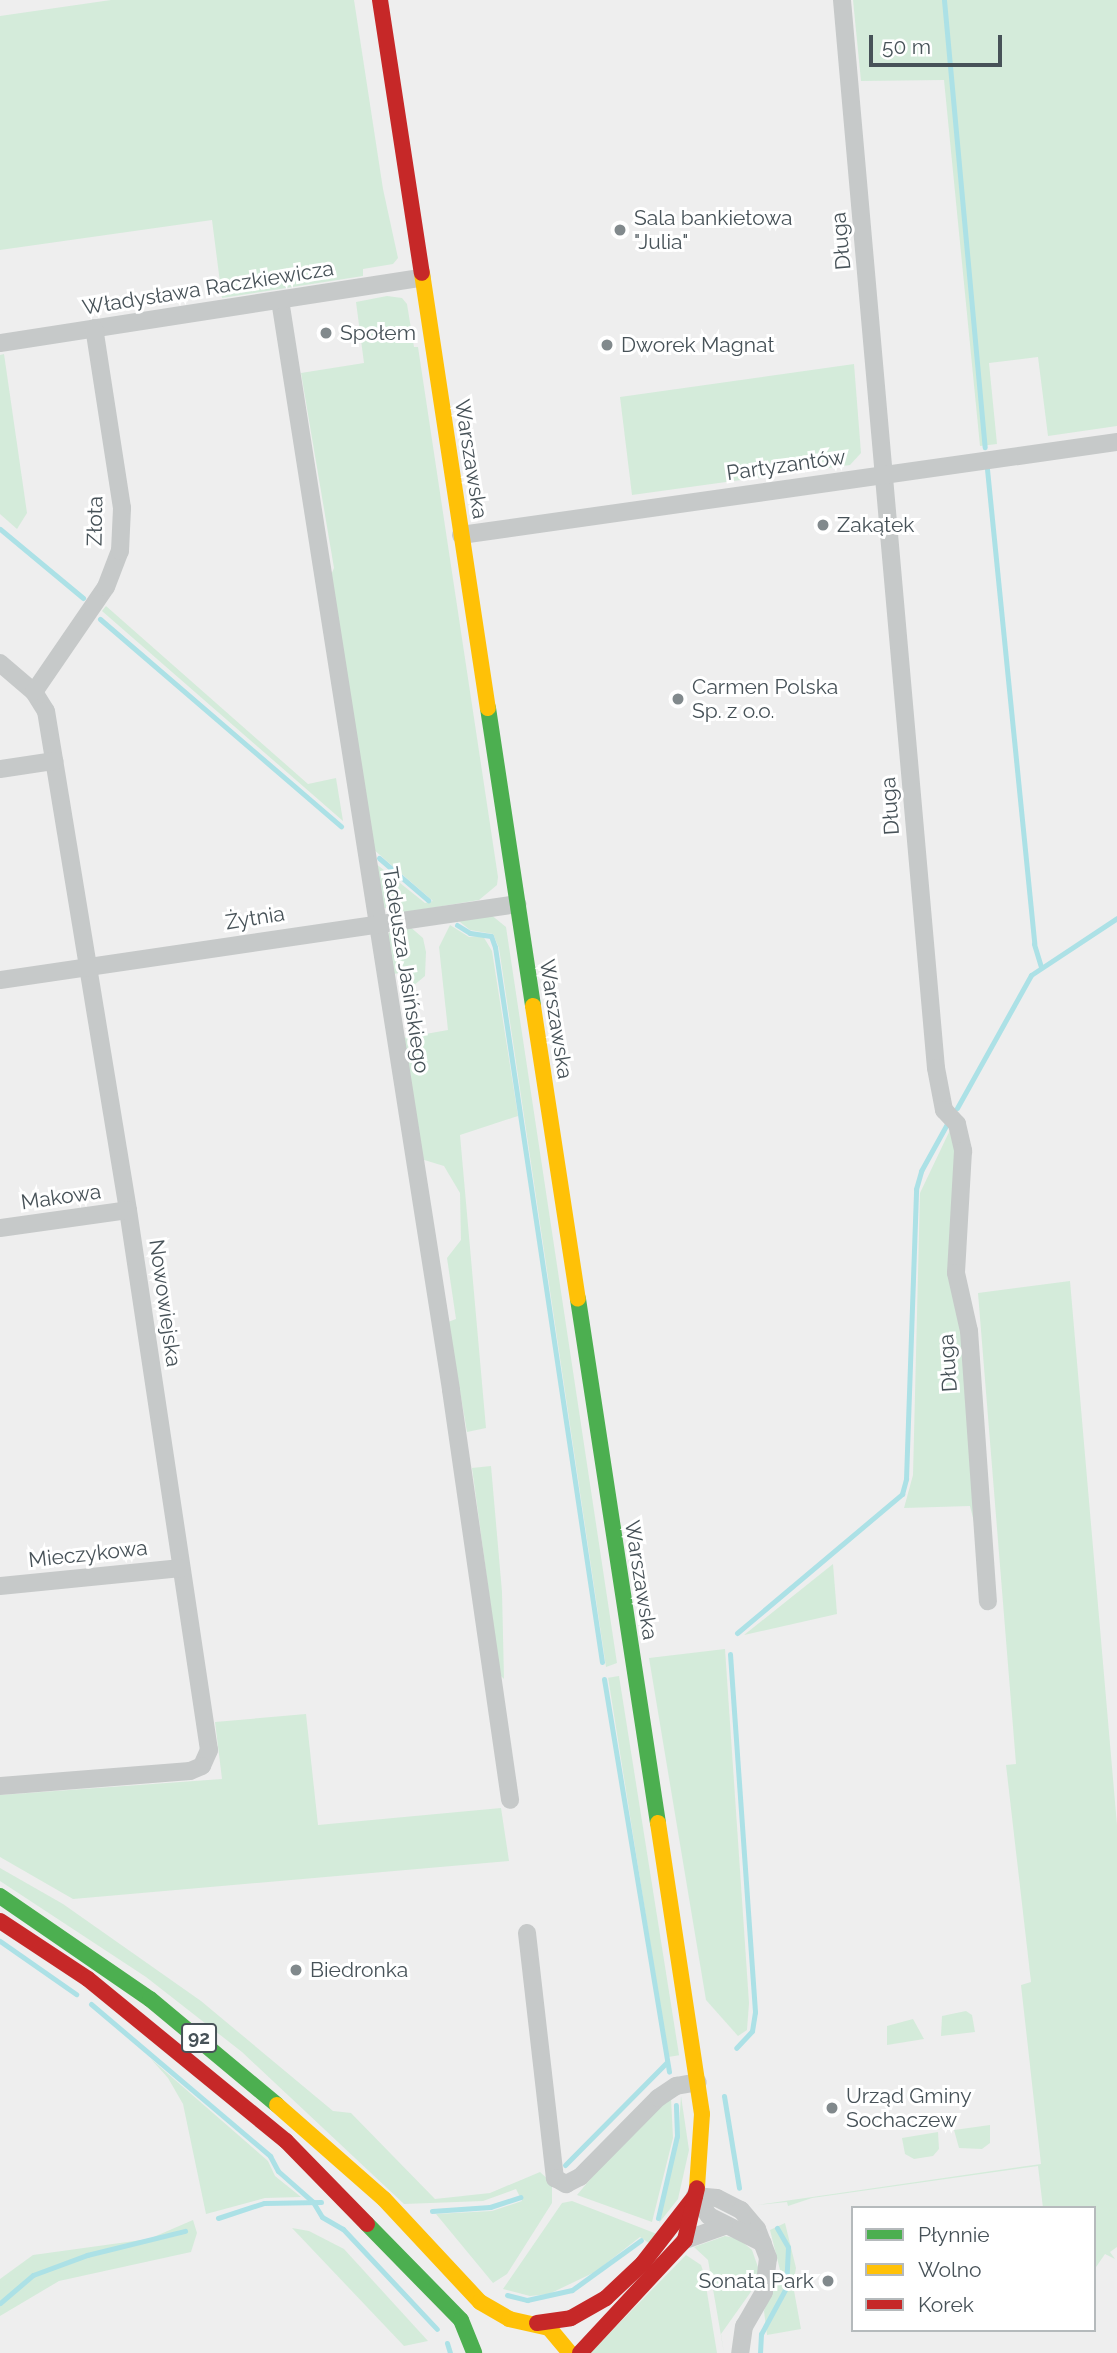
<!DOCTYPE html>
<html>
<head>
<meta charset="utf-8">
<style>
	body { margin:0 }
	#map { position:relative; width:1117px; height:2353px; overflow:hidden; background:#eee; font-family:Raleway,sans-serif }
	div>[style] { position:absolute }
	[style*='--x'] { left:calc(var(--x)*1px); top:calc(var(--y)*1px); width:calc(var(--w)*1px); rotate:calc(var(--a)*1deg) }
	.green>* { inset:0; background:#d4ebda; transform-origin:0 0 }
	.stream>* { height:5px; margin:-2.5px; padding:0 2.5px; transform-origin:2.5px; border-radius:2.5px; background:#ace1e6 }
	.street>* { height:18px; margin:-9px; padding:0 9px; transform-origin:9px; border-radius:9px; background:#c6c9c9 }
	.fast>* { height:16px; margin:-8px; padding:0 8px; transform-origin:8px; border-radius:8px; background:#4caf50 }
	.slow>* { height:16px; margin:-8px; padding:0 8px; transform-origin:8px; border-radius:8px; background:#ffc107 }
	.jam>* { height:16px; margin:-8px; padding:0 8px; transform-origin:8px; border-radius:8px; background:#c62828 }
	.dots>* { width:19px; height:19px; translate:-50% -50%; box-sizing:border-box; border:4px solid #fff; border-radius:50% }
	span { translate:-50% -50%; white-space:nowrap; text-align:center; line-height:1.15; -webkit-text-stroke:6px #fff; paint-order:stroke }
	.shield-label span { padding:2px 5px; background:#fff; border:2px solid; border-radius:5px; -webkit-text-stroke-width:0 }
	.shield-label { font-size:19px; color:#475258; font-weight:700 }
	.poi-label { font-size:21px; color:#475258 }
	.left { translate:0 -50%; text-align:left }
	.right { translate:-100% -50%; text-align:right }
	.street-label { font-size:21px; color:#475258 }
	.legend { position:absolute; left:851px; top:2206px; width:245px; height:126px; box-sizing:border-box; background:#fff; border:2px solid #b5babc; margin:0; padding:9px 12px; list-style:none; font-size:21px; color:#475258 }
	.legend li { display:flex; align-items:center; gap:14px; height:35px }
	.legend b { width:35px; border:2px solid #b5babc }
	.scale { position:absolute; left:869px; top:35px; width:133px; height:32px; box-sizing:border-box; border:4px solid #475258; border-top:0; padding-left:9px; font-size:21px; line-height:24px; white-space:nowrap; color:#475258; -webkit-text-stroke:5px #fff; paint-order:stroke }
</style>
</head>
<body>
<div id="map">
	<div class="green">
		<div style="clip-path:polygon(111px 0,354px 0,383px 189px,398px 258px,393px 264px,363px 269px,363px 276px,222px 298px,212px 220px,0 250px,0 16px)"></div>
		<div style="clip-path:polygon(853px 0,1117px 0,1117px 426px,1048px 436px,1038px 357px,989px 363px,997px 444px,980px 446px,944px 80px,861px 81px)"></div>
		<div style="clip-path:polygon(387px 296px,402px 298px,407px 304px,414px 347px,418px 347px,498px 877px,497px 885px,479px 900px,400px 913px,382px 907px,375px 863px,425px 903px,433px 901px,373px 849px,331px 575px,334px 568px,301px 373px,364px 363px,356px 302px)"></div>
		<div style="clip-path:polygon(4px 354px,27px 513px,17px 529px,0 514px,0 355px)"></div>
		<div style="clip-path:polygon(854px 364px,861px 453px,850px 465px,632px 495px,620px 397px)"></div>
		<div style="clip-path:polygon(106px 606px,308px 784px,336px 778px,343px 821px,102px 611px)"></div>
		<div style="clip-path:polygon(490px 914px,506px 927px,617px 1663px,606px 1667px,499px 948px,493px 934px,470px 930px,455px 918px)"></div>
		<div style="clip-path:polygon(408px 925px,423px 938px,426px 952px,425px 976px,413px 986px,412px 971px,393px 974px,387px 940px,390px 930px)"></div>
		<div style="clip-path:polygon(450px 925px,469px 937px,483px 936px,492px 951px,518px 1116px,460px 1135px,486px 1428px,467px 1432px,448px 1322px,456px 1319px,447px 1258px,461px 1240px,460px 1193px,444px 1166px,421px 1159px,403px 1038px,448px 1030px,439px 947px)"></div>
		<div style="clip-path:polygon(951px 1128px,956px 1135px,975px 1526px,970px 1506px,904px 1508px,913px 1475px,920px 1193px)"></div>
		<div style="clip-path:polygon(1070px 1281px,1117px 1825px,1117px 2247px,1110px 2252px,1115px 2259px,1105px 2254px,1094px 2270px,1094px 2208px,1043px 2208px,1038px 2166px,812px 2198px,788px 2206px,787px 2202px,757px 2205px,1041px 2164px,1021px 1985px,1031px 1982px,1006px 1765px,1016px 1764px,978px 1293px)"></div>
		<div style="clip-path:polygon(491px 1466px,502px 1592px,504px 1679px,500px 1675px,472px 1468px)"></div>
		<div style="clip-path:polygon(833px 1564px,837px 1614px,744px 1635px)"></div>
		<div style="clip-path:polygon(725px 1649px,749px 2003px,747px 2030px,738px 2036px,706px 2000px,649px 1658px)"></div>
		<div style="left:619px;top:1676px;width:384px;height:11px;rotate:81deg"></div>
		<div style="clip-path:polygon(306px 1714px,318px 1825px,501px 1808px,509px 1861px,73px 1899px,0 1857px,0 1795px,222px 1779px,215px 1722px)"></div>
		<div style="clip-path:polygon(0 1868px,63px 1904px,201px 2001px,333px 2111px,351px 2113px,435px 2199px,490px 2193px,540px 2172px,552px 2183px,552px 2203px,507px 2274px,493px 2283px,436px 2214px,492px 2211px,522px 2201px,516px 2189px,483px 2201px,404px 2204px,242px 2052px,146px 1977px,0 1881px)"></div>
		<div style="clip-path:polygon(966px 2011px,972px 2015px,975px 2032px,941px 2036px,942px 2016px)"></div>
		<div style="clip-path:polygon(913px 2019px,924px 2039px,887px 2045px,887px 2026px)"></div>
		<div style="clip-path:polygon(151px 2059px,268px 2161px,275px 2176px,301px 2197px,265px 2198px,206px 2214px,183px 2104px,168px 2078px)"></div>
		<div style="clip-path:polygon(681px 2096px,689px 2150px,678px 2199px,659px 2223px,678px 2141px)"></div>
		<div style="clip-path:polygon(671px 2098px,673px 2138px,652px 2222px,577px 2195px,628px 2134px)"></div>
		<div style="clip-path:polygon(990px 2125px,990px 2143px,982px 2149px,959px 2148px,954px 2130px)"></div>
		<div style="clip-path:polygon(938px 2132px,939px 2149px,933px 2156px,914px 2159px,905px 2154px,902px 2138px)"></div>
		<div style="clip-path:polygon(572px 2201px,657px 2234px,649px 2243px,640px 2237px,595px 2272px,549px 2294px,530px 2296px,503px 2289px,562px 2203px)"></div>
		<div style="clip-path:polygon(193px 2220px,197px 2233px,191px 2252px,59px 2281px,0 2316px,0 2279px,33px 2255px,149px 2239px)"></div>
		<div style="clip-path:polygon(785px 2223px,796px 2268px,793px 2285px,801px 2329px,767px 2335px,764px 2311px,780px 2270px,770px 2230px)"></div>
		<div style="clip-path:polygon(292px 2228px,309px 2231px,344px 2249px,428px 2341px,404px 2346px)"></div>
		<div style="clip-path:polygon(725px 2236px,739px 2239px,752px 2250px,759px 2270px,755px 2286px,721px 2334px,724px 2353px,708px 2260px,694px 2247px)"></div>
		<div style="clip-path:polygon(686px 2255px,701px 2265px,704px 2274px,717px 2353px,590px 2353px)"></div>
	</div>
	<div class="stream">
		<div style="--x:944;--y:0;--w:449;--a:84.8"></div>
		<div style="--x:987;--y:469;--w:477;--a:84.3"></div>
		<div style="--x:1034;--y:944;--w:24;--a:73"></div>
		<div style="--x:0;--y:529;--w:108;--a:39.7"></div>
		<div style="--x:100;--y:619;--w:318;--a:40.7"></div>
		<div style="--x:379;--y:858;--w:65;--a:40.6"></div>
		<div style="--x:457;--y:925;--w:15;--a:32"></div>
		<div style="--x:470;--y:933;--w:21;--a:8"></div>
		<div style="--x:491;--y:936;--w:12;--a:70"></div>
		<div style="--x:495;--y:947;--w:723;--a:81.49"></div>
		<div style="--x:957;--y:1108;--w:152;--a:-60.9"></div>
		<div style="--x:1031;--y:975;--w:103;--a:-33.5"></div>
		<div style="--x:737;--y:1633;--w:216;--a:-40.1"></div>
		<div style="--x:902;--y:1494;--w:16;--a:-75"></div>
		<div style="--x:906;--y:1479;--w:290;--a:-88"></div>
		<div style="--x:916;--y:1189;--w:19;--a:-74"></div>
		<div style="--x:921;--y:1171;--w:56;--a:-61.1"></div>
		<div style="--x:730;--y:1654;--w:359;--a:86"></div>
		<div style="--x:755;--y:2012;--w:19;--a:99"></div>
		<div style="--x:752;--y:2031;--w:23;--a:133"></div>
		<div style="--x:604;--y:1679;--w:398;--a:80.6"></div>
		<div style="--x:0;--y:1941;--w:93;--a:34.9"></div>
		<div style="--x:91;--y:2004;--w:235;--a:40.3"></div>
		<div style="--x:270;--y:2156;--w:17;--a:62"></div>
		<div style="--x:278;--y:2171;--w:47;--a:41.5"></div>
		<div style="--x:313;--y:2202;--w:17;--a:59"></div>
		<div style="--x:322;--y:2217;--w:24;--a:30"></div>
		<div style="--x:343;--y:2229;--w:137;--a:46.8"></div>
		<div style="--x:724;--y:2096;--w:93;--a:80.7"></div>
		<div style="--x:565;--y:2165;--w:144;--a:-45.3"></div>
		<div style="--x:432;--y:2211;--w:58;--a:-3.9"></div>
		<div style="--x:490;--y:2207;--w:32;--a:-18"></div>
		<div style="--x:218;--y:2218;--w:48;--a:-18.1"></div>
		<div style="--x:264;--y:2203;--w:57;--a:-1"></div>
		<div style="--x:658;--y:2218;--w:84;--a:-77"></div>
		<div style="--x:677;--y:2136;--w:31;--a:-92"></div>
		<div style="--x:507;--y:2295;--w:21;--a:14"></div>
		<div style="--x:527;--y:2300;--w:46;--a:-12.5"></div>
		<div style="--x:572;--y:2290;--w:85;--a:-35.9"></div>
		<div style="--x:0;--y:2303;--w:43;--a:-40.3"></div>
		<div style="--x:33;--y:2275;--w:58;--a:-20.3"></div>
		<div style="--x:87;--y:2255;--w:101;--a:-13.8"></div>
		<div style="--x:447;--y:2343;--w:10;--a:73"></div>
		<div style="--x:760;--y:2353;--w:19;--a:-87"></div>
		<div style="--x:761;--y:2334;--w:52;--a:-61.5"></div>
		<div style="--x:786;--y:2288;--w:41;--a:-87.2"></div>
		<div style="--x:788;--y:2247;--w:22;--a:-120"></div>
	</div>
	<div class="street">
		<div style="--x:842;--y:0;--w:1072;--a:84.97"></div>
		<div style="--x:936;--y:1068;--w:43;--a:79.2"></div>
		<div style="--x:944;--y:1110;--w:19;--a:47"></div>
		<div style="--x:957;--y:1124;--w:28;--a:77"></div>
		<div style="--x:963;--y:1151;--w:122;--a:93.3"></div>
		<div style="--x:956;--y:1273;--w:59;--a:77.4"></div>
		<div style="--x:969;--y:1331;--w:271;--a:86"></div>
		<div style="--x:280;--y:300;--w:1103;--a:81.08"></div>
		<div style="--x:451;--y:1390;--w:414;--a:81.8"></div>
		<div style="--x:0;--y:343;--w:427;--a:-8.8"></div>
		<div style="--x:461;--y:535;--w:663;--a:-8.07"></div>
		<div style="--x:0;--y:663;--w:45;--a:40.5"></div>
		<div style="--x:34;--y:692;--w:22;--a:58"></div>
		<div style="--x:46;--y:711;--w:506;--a:80.67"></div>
		<div style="--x:128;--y:1210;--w:546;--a:81.47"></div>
		<div style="--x:209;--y:1750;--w:17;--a:114"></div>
		<div style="--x:202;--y:1766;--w:13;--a:157"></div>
		<div style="--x:190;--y:1771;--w:191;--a:175.5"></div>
		<div style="--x:34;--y:692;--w:127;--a:-55.6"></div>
		<div style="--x:106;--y:587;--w:39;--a:-69"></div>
		<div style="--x:120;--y:551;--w:43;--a:-87.3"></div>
		<div style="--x:122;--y:508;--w:182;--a:-98.8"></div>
		<div style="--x:0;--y:769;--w:55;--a:-8.4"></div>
		<div style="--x:0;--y:980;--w:523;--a:-8.36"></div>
		<div style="--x:0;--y:1228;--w:129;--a:-8"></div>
		<div style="--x:0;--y:1586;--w:182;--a:-5.7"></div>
		<div style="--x:527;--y:1933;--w:247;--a:83.5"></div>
		<div style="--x:555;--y:2178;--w:13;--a:29"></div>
		<div style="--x:566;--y:2184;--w:16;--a:-27"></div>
		<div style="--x:580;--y:2177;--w:111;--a:-45.4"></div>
		<div style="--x:658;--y:2098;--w:22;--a:-34"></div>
		<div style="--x:676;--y:2086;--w:22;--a:-10"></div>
		<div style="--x:695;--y:2196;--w:22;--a:5"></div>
		<div style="--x:717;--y:2198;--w:27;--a:27"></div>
		<div style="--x:741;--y:2210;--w:25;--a:50"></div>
		<div style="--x:757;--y:2229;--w:31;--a:69"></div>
		<div style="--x:768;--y:2258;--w:34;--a:97"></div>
		<div style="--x:764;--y:2292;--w:39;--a:120"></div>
		<div style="--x:744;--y:2326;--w:27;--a:98"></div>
		<div style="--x:695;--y:2196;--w:24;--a:55"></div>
		<div style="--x:709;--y:2216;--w:60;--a:26.6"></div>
		<div style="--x:685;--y:2240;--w:41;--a:-19.7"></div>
	</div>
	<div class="fast">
		<div style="--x:488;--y:708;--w:301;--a:81.4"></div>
		<div style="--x:578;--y:1299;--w:530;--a:81.32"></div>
		<div style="--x:0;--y:1896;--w:182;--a:34.5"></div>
		<div style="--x:150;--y:1999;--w:165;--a:39.8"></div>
		<div style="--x:367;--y:2224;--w:134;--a:45.6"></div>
		<div style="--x:461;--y:2320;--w:35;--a:68"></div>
	</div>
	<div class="slow">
		<div style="--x:422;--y:273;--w:440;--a:81.4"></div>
		<div style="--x:533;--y:1006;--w:296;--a:81.3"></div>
		<div style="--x:658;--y:1823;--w:294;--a:81.4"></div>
		<div style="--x:702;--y:2114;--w:74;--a:93.9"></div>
		<div style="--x:277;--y:2105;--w:142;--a:41.3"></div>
		<div style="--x:384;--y:2199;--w:141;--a:47"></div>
		<div style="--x:480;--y:2302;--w:34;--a:30"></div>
		<div style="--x:509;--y:2319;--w:41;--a:12.7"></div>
		<div style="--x:549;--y:2328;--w:33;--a:50"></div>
	</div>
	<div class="jam">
		<div style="--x:380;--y:0;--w:276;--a:81.3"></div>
		<div style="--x:0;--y:1921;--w:105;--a:33.4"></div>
		<div style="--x:88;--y:1979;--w:256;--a:39.3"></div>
		<div style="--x:286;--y:2141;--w:116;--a:45.7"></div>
		<div style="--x:537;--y:2323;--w:34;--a:-8"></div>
		<div style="--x:571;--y:2318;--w:40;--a:-29.7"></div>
		<div style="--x:606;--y:2298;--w:51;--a:-43.4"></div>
		<div style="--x:643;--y:2263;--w:85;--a:-52.2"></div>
		<div style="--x:580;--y:2353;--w:154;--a:-47.1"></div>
		<div style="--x:685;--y:2240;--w:53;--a:-77"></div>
	</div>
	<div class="dots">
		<div style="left:620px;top:230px;background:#81898c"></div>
		<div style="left:326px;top:333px;background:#81898c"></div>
		<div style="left:607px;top:345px;background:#81898c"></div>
		<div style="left:823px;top:525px;background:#81898c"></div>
		<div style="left:678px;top:699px;background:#81898c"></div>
		<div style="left:296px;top:1970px;background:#81898c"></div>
		<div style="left:832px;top:2108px;background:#81898c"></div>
		<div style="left:828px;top:2281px;background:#81898c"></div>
	</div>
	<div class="shield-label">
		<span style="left:199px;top:2038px">92</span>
	</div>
	<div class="poi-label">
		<span class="left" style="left:634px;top:230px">Sala bankietowa<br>"Julia"</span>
		<span class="left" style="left:340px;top:333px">Społem</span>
		<span class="left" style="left:621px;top:345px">Dworek Magnat</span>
		<span class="left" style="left:837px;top:525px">Zakątek</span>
		<span class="left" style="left:692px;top:699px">Carmen Polska<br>Sp. z o.o.</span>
		<span class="left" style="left:310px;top:1970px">Biedronka</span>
		<span class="left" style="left:846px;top:2108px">Urząd Gminy<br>Sochaczew</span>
		<span class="right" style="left:814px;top:2281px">Sonata Park</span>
	</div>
	<div class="street-label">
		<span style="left:841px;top:241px;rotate:-95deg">Długa</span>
		<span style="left:208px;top:288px;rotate:-9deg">Władysława Raczkiewicza</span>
		<span style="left:471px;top:459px;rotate:81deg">Warszawska</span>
		<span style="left:786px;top:465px;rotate:-8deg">Partyzantów</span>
		<span style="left:95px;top:521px;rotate:-89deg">Złota</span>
		<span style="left:890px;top:806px;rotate:-94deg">Długa</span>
		<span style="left:255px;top:918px;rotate:-9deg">Żytnia</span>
		<span style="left:406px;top:970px;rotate:81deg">Tadeusza Jasińskiego</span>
		<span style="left:556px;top:1019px;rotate:81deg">Warszawska</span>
		<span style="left:61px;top:1197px;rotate:-8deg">Makowa</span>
		<span style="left:165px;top:1303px;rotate:82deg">Nowowiejska</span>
		<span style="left:948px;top:1363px;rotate:-94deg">Długa</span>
		<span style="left:88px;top:1554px;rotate:-6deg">Mieczykowa</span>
		<span style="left:641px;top:1580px;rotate:81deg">Warszawska</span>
	</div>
	<ul class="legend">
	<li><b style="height:9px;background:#4caf50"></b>Płynnie</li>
	<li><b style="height:9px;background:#ffc107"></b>Wolno</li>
	<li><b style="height:9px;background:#c62828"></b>Korek</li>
	</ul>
	<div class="scale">50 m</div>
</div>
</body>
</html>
